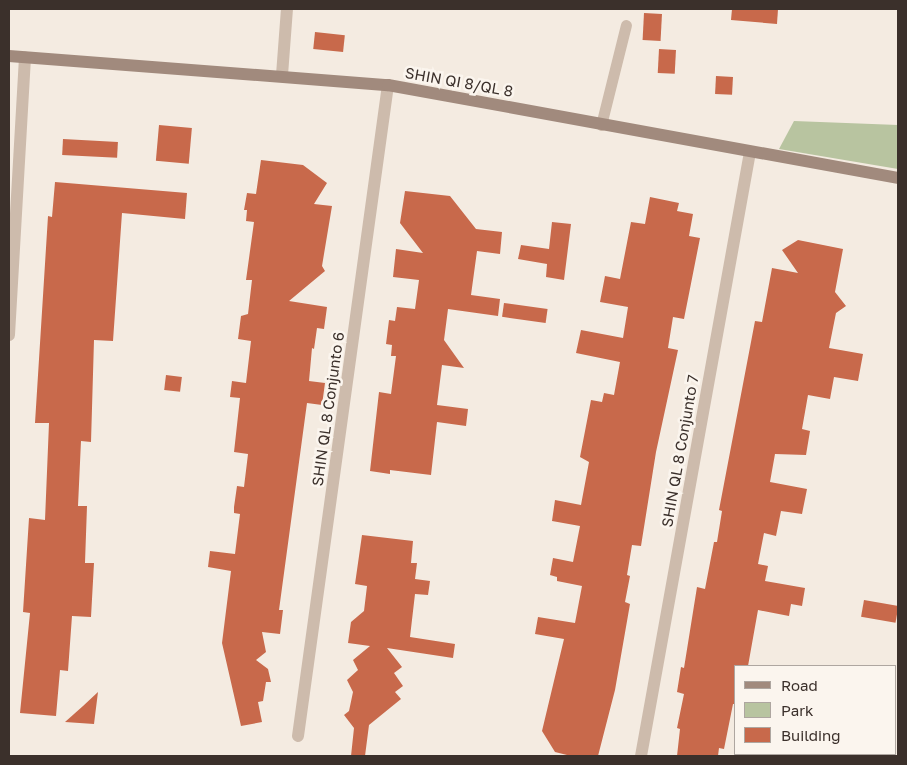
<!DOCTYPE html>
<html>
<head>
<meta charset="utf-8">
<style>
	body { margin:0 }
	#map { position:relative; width:907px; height:765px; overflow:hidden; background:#f4ebe1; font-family:"Golos Text",sans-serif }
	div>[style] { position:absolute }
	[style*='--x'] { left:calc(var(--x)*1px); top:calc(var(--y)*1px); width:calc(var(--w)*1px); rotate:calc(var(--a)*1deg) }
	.green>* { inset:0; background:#b8c4a0 }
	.building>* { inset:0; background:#c8694b; transform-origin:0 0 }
	.lane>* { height:11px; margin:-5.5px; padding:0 5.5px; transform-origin:5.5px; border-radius:5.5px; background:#cdbbac }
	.street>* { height:12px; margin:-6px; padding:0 6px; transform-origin:6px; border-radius:6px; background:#cdbbac }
	.secondary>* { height:12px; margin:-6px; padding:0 6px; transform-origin:6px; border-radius:6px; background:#a18a7d }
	span { translate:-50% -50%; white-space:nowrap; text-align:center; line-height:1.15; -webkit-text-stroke:5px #fbf5ee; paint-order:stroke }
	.street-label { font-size:15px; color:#3b302b }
	.frame { position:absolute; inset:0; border:10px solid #3b302b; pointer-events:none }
	.legend { position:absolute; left:734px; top:665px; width:162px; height:90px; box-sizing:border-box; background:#fbf5ee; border:1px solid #aea6a0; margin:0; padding:6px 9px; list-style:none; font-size:15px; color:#3b302b }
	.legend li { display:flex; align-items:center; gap:10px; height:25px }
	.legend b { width:25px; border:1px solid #aea6a0 }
</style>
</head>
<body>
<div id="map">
	<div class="green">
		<div style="clip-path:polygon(794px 121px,898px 125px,898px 169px,779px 149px)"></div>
	</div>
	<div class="building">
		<div style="clip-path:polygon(732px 9px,778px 9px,777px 24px,731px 20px)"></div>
		<div style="left:644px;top:13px;width:18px;height:27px;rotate:3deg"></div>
		<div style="left:315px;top:32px;width:30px;height:17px;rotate:6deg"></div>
		<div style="left:659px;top:49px;width:17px;height:24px;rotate:3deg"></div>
		<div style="left:716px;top:76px;width:17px;height:18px;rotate:3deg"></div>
		<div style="left:159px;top:125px;width:33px;height:36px;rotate:5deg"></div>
		<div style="left:63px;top:139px;width:55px;height:16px;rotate:3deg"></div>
		<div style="clip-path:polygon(261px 160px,303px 165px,327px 183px,314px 204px,332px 206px,322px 266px,325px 271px,289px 301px,327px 307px,324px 329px,317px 328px,314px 349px,312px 348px,309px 381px,325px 383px,322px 405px,307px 403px,279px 610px,283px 610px,280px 634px,262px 632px,266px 652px,256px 660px,268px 669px,271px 682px,266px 682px,263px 701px,258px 702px,262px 722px,241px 726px,222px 643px,231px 571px,208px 567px,210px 551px,235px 554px,240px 514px,234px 513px,234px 507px,237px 486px,244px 487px,248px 454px,234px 452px,240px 398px,230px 397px,232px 381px,246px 383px,251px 341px,238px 339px,241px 316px,248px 314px,252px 280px,246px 280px,254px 222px,246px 221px,247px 210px,244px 210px,247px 193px,256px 194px)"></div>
		<div style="clip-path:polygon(55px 182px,187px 193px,185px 219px,122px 213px,113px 341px,94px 340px,91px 442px,81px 441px,78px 506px,87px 506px,85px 563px,94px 563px,91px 617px,72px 616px,68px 671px,60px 670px,56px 716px,20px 713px,30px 613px,23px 612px,29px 518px,45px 520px,49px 423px,35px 423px,48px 216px,52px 217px)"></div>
		<div style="clip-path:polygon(405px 191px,450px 196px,476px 229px,502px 232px,500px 254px,477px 251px,471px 295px,500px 299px,498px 316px,448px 309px,444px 340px,464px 368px,442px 365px,437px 405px,468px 409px,466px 426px,437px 422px,431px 475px,390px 470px,390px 474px,370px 471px,379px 392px,391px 394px,396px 356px,391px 356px,392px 345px,386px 344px,389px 320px,395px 321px,397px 307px,415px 309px,419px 280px,393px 277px,396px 249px,423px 253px,400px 223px)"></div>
		<div style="clip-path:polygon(650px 197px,679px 203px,677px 211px,693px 214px,689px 236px,700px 238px,684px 319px,673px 317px,668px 348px,678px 350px,656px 452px,641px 546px,632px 545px,627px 575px,630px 576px,625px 602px,630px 604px,615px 690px,598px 756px,571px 756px,555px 752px,542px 731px,564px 639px,535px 634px,538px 617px,575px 623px,582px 586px,557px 581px,557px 577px,550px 575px,553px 558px,573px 562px,580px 526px,552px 521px,555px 500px,581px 505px,589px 462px,580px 457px,591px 400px,602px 402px,604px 393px,614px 395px,620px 362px,576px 353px,581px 330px,623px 338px,628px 307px,600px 302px,605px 276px,620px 279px,631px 222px,645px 224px)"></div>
		<div style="clip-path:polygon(552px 222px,571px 224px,564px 280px,546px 277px,547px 264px,518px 259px,521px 245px,549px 249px)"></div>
		<div style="clip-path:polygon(798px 240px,843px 249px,835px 292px,846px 306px,836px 313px,829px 348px,863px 354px,858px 381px,834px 377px,830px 399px,808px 395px,802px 429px,810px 431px,806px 455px,775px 454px,770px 482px,807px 489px,802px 514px,781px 511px,776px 536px,764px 533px,758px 564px,768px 566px,765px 581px,805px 588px,802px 606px,791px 604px,789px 616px,758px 610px,748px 666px,736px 666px,736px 704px,733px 704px,724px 749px,719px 748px,718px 756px,677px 756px,680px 729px,677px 728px,684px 694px,677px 692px,681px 667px,684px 668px,697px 587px,705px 589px,714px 542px,717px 542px,722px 511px,719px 510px,755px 321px,762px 322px,772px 268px,798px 273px,782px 250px)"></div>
		<div style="left:504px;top:303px;width:44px;height:14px;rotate:8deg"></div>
		<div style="left:166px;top:375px;width:16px;height:15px;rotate:7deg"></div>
		<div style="clip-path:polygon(362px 535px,413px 541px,411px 563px,417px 563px,415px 579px,430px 581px,428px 595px,415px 594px,410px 637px,455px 644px,453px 658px,387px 648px,402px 667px,394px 673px,403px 686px,395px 692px,401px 699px,369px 725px,365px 756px,351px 756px,354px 728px,344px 715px,349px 711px,353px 692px,347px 680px,358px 670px,353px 660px,370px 646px,348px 643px,351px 622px,364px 611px,367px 586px,355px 584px)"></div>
		<div style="left:864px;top:600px;width:35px;height:17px;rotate:10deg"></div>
		<div style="clip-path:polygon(98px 692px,94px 724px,65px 722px,83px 706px)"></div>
	</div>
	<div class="lane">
		<div style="--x:601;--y:125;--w:103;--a:-76"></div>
	</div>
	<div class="street">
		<div style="--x:282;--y:75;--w:66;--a:-85.7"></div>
		<div style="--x:9;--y:335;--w:278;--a:-86.7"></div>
		<div style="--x:298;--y:736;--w:657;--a:-82.13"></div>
		<div style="--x:641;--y:756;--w:614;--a:-79.77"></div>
	</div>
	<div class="secondary">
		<div style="--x:9;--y:56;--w:380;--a:4.4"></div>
		<div style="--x:388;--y:85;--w:518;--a:10.33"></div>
	</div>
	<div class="street-label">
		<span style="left:459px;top:82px;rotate:10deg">SHIN QI 8/QL 8</span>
		<span style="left:328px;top:409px;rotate:-82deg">SHIN QL 8 Conjunto 6</span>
		<span style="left:680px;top:451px;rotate:-80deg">SHIN QL 8 Conjunto 7</span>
	</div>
	<div class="frame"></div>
	<ul class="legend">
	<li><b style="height:6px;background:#a18a7d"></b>Road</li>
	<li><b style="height:14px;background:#b8c4a0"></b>Park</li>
	<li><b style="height:14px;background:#c8694b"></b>Building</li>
	</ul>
</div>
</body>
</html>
